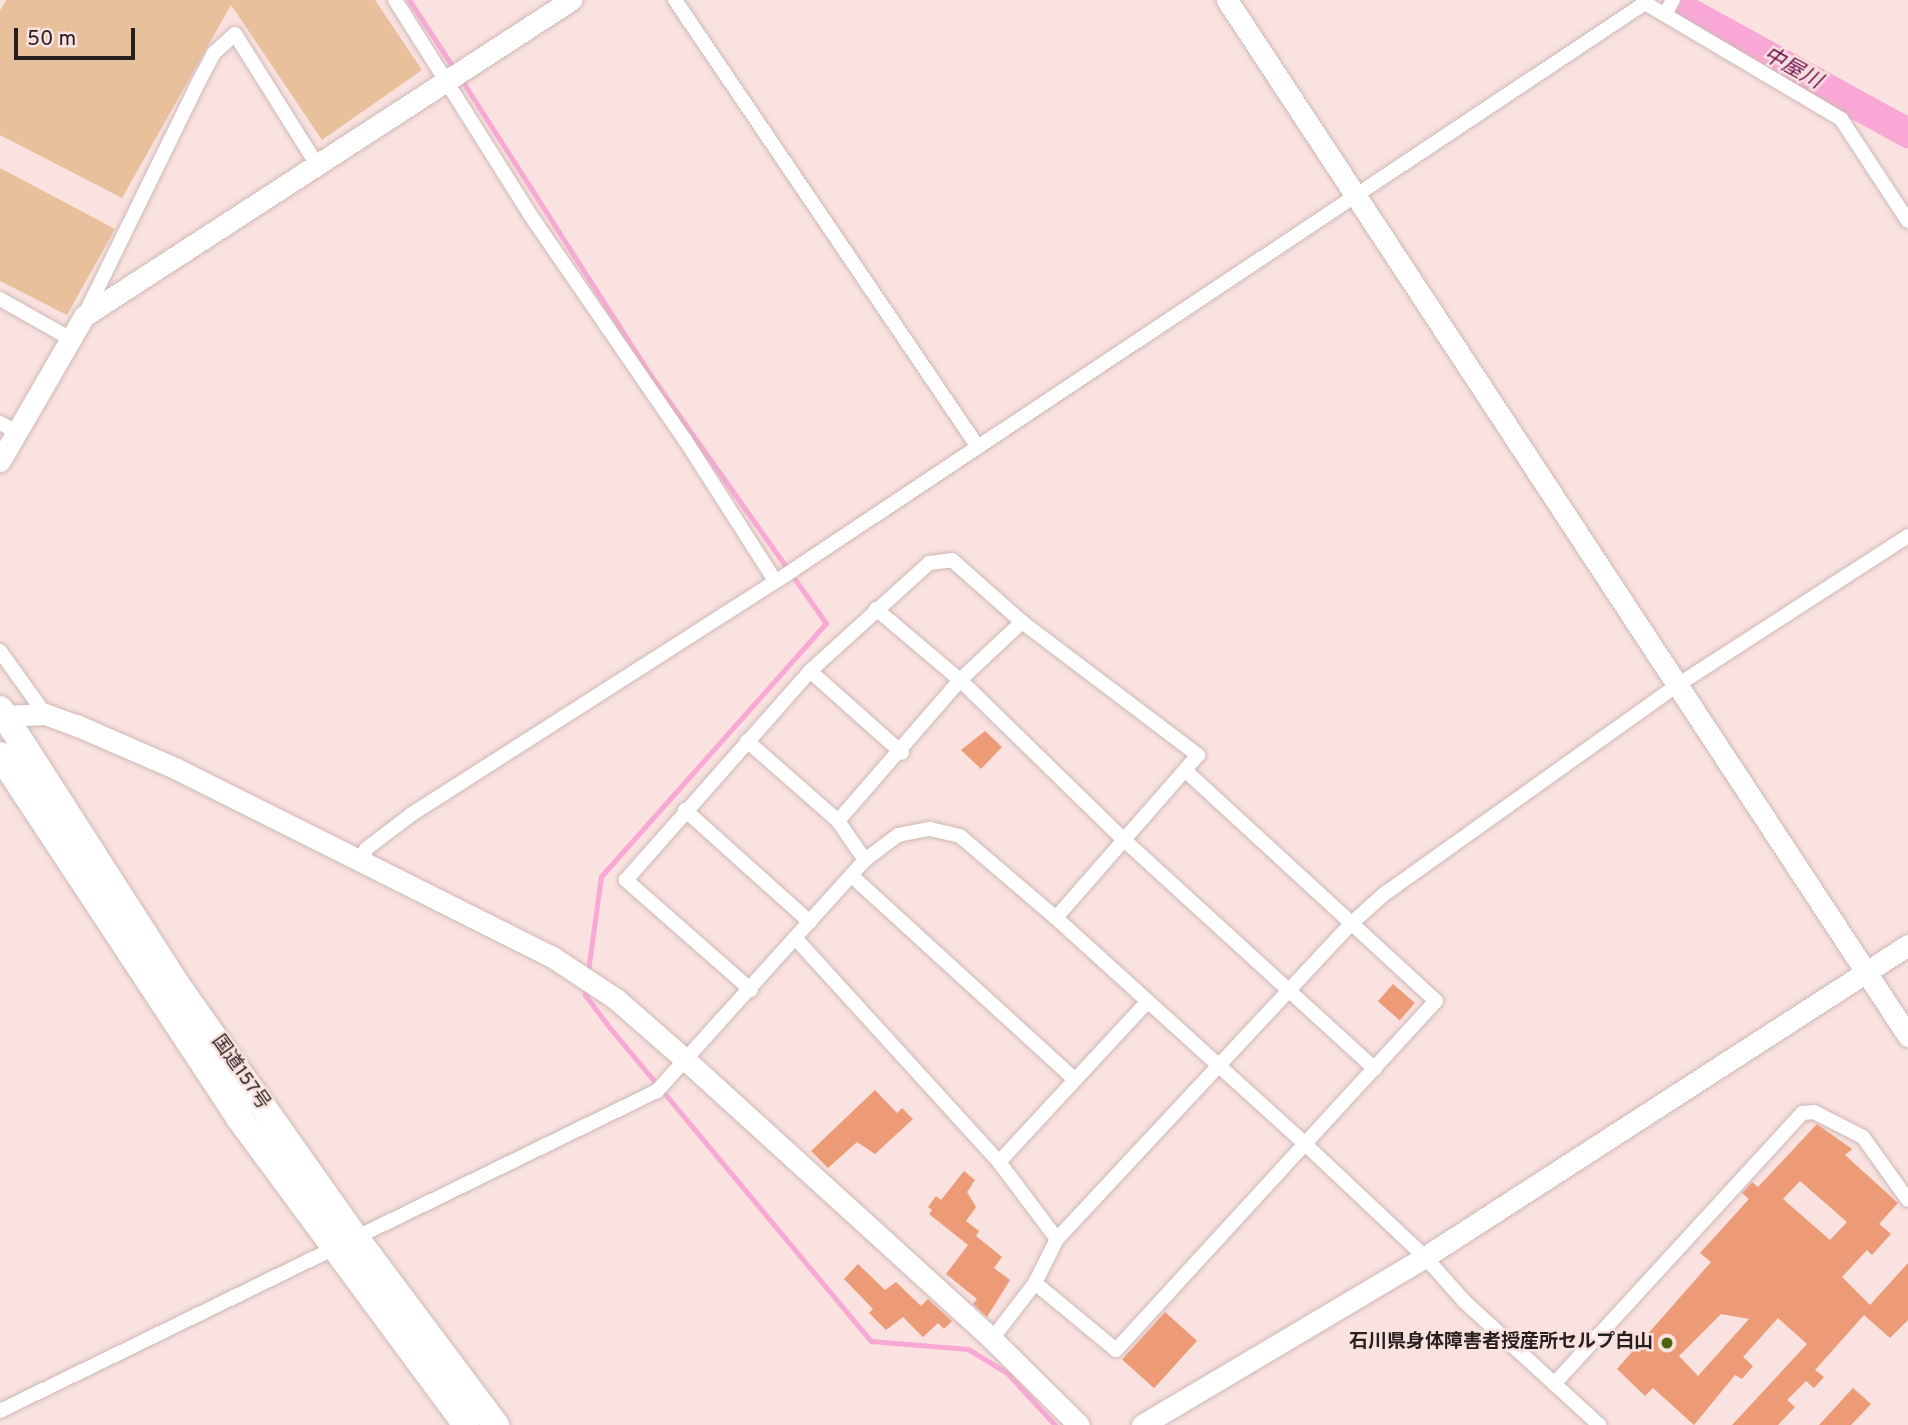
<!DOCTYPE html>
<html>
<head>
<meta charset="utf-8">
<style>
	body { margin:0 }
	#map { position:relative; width:1908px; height:1425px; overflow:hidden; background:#f9e2df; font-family:Overpass,"Noto Sans JP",sans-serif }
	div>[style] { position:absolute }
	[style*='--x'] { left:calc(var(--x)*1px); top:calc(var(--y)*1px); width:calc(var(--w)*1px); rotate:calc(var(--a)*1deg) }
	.green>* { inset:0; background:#e8c09b }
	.stream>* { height:5px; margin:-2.5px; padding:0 2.5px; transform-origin:2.5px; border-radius:2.5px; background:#f9a8d6 }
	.river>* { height:30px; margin:-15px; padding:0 15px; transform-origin:15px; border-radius:15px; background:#f9a8d6 }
	.building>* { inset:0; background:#ed9b76; transform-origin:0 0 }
	.roads { filter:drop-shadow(0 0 2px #ceb8b6) drop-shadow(0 0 2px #ceb8b6) }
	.street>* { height:14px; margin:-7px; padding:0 7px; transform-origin:7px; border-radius:7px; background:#fff }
	.secondary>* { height:21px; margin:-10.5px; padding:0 10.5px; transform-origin:10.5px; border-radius:10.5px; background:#fff }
	.highway>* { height:26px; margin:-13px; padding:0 13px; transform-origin:13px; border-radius:13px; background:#fff }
	.dots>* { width:19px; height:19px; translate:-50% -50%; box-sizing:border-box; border:4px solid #f9e2df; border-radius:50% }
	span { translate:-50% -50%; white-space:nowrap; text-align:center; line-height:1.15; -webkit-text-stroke:5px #f9e2df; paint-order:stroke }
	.street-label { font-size:19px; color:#271f1e }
	.poi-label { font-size:19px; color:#271f1e; font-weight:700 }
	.right { translate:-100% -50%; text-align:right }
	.water-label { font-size:21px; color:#6e104f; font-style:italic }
	.scale { position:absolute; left:14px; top:28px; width:121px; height:32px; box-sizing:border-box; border:4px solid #271f1e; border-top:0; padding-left:9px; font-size:21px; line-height:24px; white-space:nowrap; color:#271f1e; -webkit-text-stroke:5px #f9e2df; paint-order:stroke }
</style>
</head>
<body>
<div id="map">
	<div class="green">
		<div style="clip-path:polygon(6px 0,375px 0,422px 70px,322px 140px,231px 5px,122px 198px,0 135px,0 11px)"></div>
		<div style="clip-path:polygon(0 168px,115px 229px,67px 315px,0 281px)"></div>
	</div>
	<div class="stream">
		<div style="--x:409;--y:0;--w:84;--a:56.7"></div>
		<div style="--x:461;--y:79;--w:353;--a:57.4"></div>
		<div style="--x:651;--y:376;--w:303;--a:54.7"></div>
		<div style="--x:826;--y:623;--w:339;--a:131.6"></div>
		<div style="--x:601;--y:876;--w:96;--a:97.8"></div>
		<div style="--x:586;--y:989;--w:6;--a:99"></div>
		<div style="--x:585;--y:995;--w:41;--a:52.9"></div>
		<div style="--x:610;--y:1028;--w:408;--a:50.2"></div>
		<div style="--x:871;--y:1341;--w:97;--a:4.7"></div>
		<div style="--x:968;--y:1349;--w:46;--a:31.6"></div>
		<div style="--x:1007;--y:1373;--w:71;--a:47.3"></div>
	</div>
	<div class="river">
		<div style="--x:1677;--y:6;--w:264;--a:28.8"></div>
	</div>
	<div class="building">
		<div style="clip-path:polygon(985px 731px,1002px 747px,981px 769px,961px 750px)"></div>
		<div style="left:1393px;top:984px;width:29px;height:23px;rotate:41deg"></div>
		<div style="clip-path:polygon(875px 1090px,897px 1113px,902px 1108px,913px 1119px,875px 1154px,857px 1142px,828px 1168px,811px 1151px)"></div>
		<div style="clip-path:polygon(evenodd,1817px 1124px,1852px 1149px,1845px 1155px,1898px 1203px,1879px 1224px,1891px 1234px,1872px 1255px,1867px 1250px,1842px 1277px,1870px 1305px,1908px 1263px,1908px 1320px,1890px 1338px,1864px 1315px,1815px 1370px,1824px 1377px,1814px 1388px,1806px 1381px,1787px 1400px,1795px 1407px,1778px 1425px,1732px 1425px,1807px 1344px,1778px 1318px,1743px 1357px,1753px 1366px,1742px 1379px,1735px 1375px,1694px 1425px,1653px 1388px,1645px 1396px,1617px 1369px,1711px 1262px,1700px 1253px,1749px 1199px,1742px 1193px,1752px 1182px,1758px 1187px,1817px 1124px,1800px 1181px,1847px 1222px,1830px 1240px,1783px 1199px,1800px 1181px,1817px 1124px,1721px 1314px,1749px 1319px,1698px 1376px,1679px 1356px,1721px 1314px)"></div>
		<div style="clip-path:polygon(964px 1171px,975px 1180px,967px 1192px,976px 1207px,966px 1221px,979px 1231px,976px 1236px,1002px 1257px,994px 1268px,1010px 1280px,987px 1317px,973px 1304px,977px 1299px,946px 1274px,968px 1245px,929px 1214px,932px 1210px,928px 1207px,936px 1196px,941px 1200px)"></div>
		<div style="clip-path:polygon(858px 1264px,885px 1290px,896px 1282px,921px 1306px,928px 1299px,952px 1321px,944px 1329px,938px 1323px,923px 1337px,903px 1317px,886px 1330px,869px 1313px,873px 1309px,844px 1279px)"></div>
		<div style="left:1165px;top:1312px;width:43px;height:64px;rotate:42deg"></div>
		<div style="clip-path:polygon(1853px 1388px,1871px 1404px,1851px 1425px,1819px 1425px)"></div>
	</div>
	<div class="roads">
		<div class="street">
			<div style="--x:395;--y:0;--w:255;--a:57.8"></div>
			<div style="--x:531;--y:216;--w:272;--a:55.5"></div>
			<div style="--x:685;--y:440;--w:167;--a:57.4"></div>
			<div style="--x:675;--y:0;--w:536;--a:55.87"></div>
			<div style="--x:1666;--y:13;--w:15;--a:-62"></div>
			<div style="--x:0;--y:299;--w:79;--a:29.5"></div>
			<div style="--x:85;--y:314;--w:255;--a:-63.9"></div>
			<div style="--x:197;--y:85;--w:36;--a:-62"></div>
			<div style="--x:214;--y:53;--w:28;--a:-42"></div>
			<div style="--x:235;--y:34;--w:152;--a:57.9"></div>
			<div style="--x:0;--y:423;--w:19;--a:28"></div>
			<div style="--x:876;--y:609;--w:110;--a:40.2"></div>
			<div style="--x:960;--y:680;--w:228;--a:44.3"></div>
			<div style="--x:1123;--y:839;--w:341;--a:42.4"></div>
			<div style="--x:0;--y:651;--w:77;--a:54.5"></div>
			<div style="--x:810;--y:671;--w:123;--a:41.7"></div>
			<div style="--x:747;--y:741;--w:121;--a:41.3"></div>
			<div style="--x:838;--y:821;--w:47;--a:55.3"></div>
			<div style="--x:685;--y:810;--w:168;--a:41.9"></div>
			<div style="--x:838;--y:821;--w:186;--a:-49.1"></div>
			<div style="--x:960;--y:680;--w:85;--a:-43.1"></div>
			<div style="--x:363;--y:863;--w:14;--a:-78"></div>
			<div style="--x:366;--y:849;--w:58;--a:-37.3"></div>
			<div style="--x:412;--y:814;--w:452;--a:-32.6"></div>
			<div style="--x:793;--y:570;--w:1023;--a:-33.64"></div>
			<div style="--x:1645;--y:3;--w:228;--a:30.6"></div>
			<div style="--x:1841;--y:119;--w:122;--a:56.7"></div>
			<div style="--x:853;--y:877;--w:298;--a:42.4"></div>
			<div style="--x:797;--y:940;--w:300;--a:47.7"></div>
			<div style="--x:999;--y:1162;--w:96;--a:53"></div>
			<div style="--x:751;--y:990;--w:167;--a:-138.7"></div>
			<div style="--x:626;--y:880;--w:278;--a:-48.6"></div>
			<div style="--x:810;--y:671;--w:161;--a:-42.2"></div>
			<div style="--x:929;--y:563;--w:23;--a:-7"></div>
			<div style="--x:952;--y:560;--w:94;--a:41.5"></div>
			<div style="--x:1022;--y:622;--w:221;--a:37.1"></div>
			<div style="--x:1198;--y:755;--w:216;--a:131.1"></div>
			<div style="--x:999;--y:1162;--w:217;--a:-47.2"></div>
			<div style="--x:1035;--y:1283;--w:105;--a:39.6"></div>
			<div style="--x:1116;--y:1350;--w:473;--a:-47.5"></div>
			<div style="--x:1436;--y:1001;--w:340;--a:-137.4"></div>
			<div style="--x:992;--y:1339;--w:71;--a:-52.5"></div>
			<div style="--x:1035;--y:1283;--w:49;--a:-63.4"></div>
			<div style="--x:1057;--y:1239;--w:434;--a:-47"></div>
			<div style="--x:1353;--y:922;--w:40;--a:-42"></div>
			<div style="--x:1383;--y:895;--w:360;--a:-35.5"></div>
			<div style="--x:1676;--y:686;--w:276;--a:-32.9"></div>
			<div style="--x:1554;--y:1384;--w:367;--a:-47.5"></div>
			<div style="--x:1802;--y:1113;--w:12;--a:-5"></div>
			<div style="--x:1814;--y:1112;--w:55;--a:27"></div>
			<div style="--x:1863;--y:1137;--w:77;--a:54.5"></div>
			<div style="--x:0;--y:1411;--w:731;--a:-25.97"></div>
			<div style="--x:657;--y:1091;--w:311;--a:-48"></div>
			<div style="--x:865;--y:860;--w:41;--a:-37.1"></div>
			<div style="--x:898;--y:835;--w:33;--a:-11"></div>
			<div style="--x:930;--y:829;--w:31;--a:13"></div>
			<div style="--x:960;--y:836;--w:126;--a:40.5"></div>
			<div style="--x:1056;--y:918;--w:335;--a:42.2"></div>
			<div style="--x:1304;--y:1143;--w:166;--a:43.3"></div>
			<div style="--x:1425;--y:1257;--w:60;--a:48.4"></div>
			<div style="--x:1465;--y:1302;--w:182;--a:42.5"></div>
		</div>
		<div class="secondary">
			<div style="--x:1227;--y:0;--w:1240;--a:56.68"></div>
			<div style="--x:0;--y:461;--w:168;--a:-59.9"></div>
			<div style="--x:84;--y:316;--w:581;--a:-32.98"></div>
			<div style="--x:5;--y:716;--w:40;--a:-2.9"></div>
			<div style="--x:45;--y:714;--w:33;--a:20"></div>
			<div style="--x:76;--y:725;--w:110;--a:23.5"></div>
			<div style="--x:177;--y:769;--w:418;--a:26.6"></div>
			<div style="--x:551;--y:956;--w:78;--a:33.5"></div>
			<div style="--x:616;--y:999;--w:96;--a:41.2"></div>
			<div style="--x:688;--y:1062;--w:411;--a:42.3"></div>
			<div style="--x:992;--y:1339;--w:122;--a:44.7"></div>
			<div style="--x:1142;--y:1425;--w:329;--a:-30.7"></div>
			<div style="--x:1425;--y:1257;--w:575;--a:-32.86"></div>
		</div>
		<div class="highway">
			<div style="--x:0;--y:709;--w:329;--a:57.3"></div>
			<div style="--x:178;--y:986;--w:309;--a:54.8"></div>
			<div style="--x:356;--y:1238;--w:234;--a:53.2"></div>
			<div style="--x:0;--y:755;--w:435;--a:56.6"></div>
			<div style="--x:239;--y:1118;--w:382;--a:53.5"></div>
		</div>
	</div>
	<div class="dots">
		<div style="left:1667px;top:1343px;background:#4c620e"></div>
	</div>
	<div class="street-label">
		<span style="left:240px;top:1073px;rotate:55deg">国道157号</span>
	</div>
	<div class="poi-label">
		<span class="right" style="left:1653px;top:1343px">石川県身体障害者授産所セルプ白山</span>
	</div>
	<div class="water-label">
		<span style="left:1792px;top:69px;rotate:29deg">中屋川</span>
	</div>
	<div class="scale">50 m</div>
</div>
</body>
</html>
